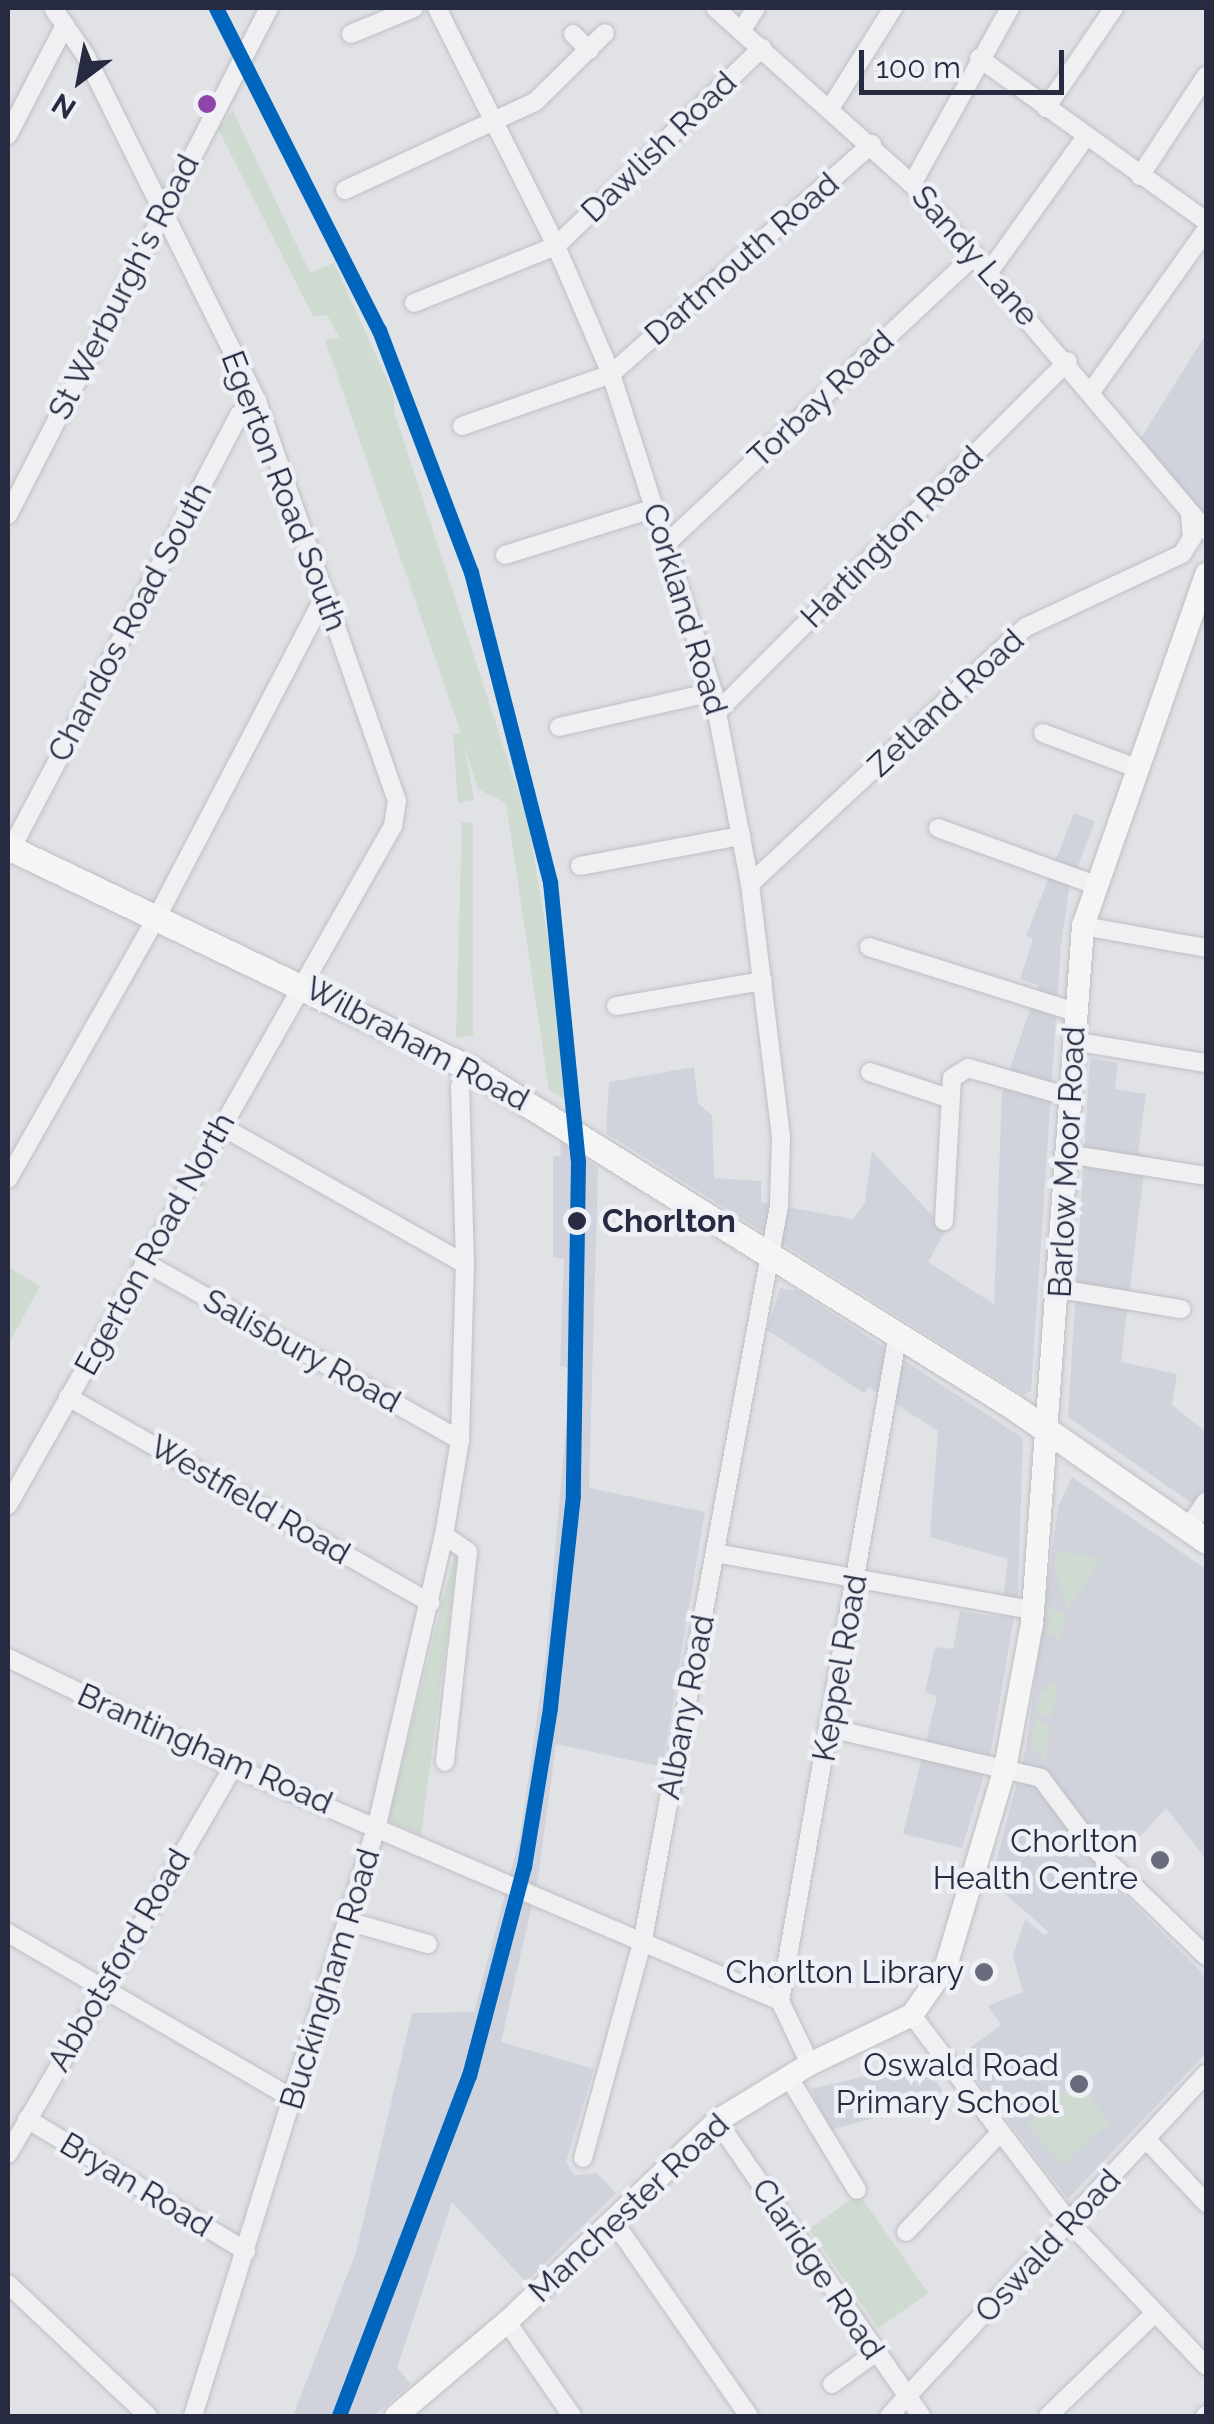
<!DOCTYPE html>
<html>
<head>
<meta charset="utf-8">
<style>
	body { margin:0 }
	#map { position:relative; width:1214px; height:2424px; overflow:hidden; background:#e1e2e6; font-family:Raleway,sans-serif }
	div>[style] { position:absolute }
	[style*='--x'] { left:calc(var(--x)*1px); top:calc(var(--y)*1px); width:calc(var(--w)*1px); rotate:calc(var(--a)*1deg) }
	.built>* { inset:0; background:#d1d3dc }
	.green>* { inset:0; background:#cfdad0; transform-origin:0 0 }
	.roads { filter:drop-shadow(0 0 2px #bebfc4) drop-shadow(0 0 2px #bebfc4) }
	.minor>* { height:18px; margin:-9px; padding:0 9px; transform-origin:9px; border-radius:9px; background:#f0f0f3 }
	.major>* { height:22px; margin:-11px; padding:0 11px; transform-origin:11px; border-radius:11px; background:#f5f5f6 }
	.highway>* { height:25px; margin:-12.5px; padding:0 12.5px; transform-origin:12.5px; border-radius:12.5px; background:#f5f5f6 }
	.rail-1>* { height:15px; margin:-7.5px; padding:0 7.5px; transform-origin:7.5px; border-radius:7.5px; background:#0065bd }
	.dots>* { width:28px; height:28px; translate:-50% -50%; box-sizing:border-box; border:5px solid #eef0f6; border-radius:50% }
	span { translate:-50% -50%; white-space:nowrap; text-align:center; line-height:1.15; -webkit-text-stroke:9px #eef0f6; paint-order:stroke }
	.street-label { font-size:32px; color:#262b41 }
	.stop-label { font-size:32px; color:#262b41; font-weight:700 }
	.left { translate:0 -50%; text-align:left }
	.poi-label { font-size:32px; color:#262b41 }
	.right { translate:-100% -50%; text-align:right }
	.frame { position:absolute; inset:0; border:10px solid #262b41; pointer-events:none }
	.north { position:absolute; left:30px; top:30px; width:100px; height:100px; -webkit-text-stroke:8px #eef0f6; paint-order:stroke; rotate:212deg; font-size:28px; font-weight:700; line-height:40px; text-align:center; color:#262b41 }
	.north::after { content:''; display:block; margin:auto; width:35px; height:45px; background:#262b41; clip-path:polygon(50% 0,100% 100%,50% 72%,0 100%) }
	.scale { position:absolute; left:859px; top:50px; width:205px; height:45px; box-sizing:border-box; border:5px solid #262b41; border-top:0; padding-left:12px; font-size:30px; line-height:35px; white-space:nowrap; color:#262b41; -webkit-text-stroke:8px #eef0f6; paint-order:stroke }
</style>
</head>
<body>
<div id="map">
	<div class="built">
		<div style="clip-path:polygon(1206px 334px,1206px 518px,1141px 438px)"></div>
		<div style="clip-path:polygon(1074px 813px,1095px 821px,1069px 890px,1061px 946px,1031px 1391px,1023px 1395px,606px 1133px,609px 1082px,694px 1067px,698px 1103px,712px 1115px,714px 1178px,761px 1181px,761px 1202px,853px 1219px,865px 1202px,872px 1151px,946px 1230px,928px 1262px,994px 1304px,1002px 1093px,1038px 985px,1020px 979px,1033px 939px,1026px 936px)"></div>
		<div style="clip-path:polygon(1090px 1058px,1118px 1063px,1115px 1089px,1146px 1094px,1138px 1153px,1146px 1155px,1121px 1362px,1177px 1374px,1172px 1405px,1206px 1432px,1206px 1513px,1068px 1417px)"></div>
		<div style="clip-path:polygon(560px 1141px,598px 1168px,589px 1488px,705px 1512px,662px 1767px,556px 1744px,538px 1878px,501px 2042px,594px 2069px,566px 2162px,574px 2175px,597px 2173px,616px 2193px,526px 2282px,452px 2202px,397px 2368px,411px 2384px,374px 2416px,293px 2416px,356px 2252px,412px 2013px,474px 2012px,520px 1837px,546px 1654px,571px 1369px,560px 1366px,564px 1259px,553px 1257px,553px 1156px,561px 1156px)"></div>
		<div style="clip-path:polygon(780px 1288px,798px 1291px,1023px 1438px,1018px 1594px,991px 1752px,962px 1848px,903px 1834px,937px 1696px,925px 1692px,935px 1647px,953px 1649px,960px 1611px,1001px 1617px,1008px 1559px,930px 1537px,938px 1431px,869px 1387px,864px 1393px,767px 1330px)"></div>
		<div style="clip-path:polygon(1072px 1477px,1206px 1569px,1206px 1859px,1166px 1808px,1105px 1875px,1206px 1977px,1206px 2053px,1068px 2199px,959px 2056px,1001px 2025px,988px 2006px,1023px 1992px,1013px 1956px,1025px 1919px,1044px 1935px,1048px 1932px,991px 1881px,1026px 1748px,1058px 1507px)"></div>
		<div style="clip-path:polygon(923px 2063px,943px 2090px,925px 2104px,830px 2130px,811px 2089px)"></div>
	</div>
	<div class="green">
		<div style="clip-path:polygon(233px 111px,310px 273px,334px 263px,394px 395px,394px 411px,528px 822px,557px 994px,565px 1099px,549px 1090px,506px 803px,478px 789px,464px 745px,474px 800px,458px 803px,453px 734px,461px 733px,325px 340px,339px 337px,327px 315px,313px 316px,218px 129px)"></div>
		<div style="clip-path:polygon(462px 822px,473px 823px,473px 1036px,456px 1037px)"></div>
		<div style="clip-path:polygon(8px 1267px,40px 1286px,8px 1345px)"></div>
		<div style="clip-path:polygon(1056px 1551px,1101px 1559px,1068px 1610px,1054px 1565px)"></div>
		<div style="clip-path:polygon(455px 1552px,458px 1552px,421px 1835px,388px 1821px)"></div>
		<div style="clip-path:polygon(1048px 1608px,1066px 1615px,1060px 1640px,1049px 1633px)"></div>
		<div style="clip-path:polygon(1058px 1678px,1052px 1718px,1036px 1715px,1040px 1694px)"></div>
		<div style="clip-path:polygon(1035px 1720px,1050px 1723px,1045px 1761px,1031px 1745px)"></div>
		<div style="left:1076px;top:2082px;width:53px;height:65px;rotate:49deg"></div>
		<div style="left:859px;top:2194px;width:121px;height:61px;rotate:55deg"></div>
	</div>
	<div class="roads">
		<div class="minor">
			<div style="--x:437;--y:8;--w:266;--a:63.4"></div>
			<div style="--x:556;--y:246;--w:139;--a:66.7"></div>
			<div style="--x:611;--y:374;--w:334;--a:72.2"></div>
			<div style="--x:713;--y:692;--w:196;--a:79.1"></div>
			<div style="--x:750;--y:884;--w:255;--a:83"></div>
			<div style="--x:781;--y:1137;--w:69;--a:91.7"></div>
			<div style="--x:779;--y:1206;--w:746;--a:100.51"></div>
			<div style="--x:643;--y:1939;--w:227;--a:105.3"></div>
			<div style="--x:715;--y:8;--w:264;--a:41.8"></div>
			<div style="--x:912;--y:184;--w:455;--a:49.7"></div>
			<div style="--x:742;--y:30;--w:26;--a:-58"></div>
			<div style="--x:351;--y:34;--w:68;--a:-22.4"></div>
			<div style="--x:573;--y:34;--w:23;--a:45"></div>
			<div style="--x:979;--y:58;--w:279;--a:35.7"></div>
			<div style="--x:831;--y:107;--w:117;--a:-57.9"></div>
			<div style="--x:1046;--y:108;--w:121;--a:-55.8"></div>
			<div style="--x:8;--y:135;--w:124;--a:-62.6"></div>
			<div style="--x:1140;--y:176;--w:120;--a:-56.6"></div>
			<div style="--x:912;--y:184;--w:201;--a:-60.9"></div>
			<div style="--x:345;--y:190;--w:209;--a:-24.9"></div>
			<div style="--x:535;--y:102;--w:98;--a:-44.6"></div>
			<div style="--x:989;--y:272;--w:165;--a:-54.4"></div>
			<div style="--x:414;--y:303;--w:153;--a:-21.9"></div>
			<div style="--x:556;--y:246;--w:286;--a:-43.9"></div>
			<div style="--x:1093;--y:389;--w:195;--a:-54.6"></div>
			<div style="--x:462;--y:426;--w:158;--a:-19.2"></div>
			<div style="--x:611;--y:374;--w:348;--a:-41.4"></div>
			<div style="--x:8;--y:515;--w:570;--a:-62.76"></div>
			<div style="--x:667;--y:543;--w:422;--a:-43.1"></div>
			<div style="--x:505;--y:555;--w:157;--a:-17.4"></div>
			<div style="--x:717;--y:712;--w:496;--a:-45"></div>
			<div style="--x:559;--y:727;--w:158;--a:-12.8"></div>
			<div style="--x:1043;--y:733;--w:99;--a:20.6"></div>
			<div style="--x:938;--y:828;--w:165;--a:19.9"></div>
			<div style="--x:8;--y:855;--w:497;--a:-62.3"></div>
			<div style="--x:239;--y:415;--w:23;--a:-38"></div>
			<div style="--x:580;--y:866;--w:164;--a:-10.6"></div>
			<div style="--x:750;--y:884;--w:377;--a:-43"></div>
			<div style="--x:1026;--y:627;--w:172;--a:-25.1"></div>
			<div style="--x:1182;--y:554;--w:19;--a:-58"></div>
			<div style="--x:1192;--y:538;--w:25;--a:-95"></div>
			<div style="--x:1083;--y:926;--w:125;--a:10.1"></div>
			<div style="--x:869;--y:947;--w:216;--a:17.5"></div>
			<div style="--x:616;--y:1006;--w:149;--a:-9.7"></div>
			<div style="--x:1073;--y:1041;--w:135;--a:9.4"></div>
			<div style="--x:870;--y:1072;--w:82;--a:18.4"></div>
			<div style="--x:221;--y:1126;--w:280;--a:29.5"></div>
			<div style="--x:1067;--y:1154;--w:141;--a:9"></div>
			<div style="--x:8;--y:1179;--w:304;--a:-60.4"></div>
			<div style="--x:158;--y:915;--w:362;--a:-62.4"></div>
			<div style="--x:944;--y:1221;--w:143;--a:-86.8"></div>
			<div style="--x:952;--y:1078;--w:19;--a:-32"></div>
			<div style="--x:968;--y:1068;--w:105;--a:16"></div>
			<div style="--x:144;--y:1262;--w:363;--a:29.4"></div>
			<div style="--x:1060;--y:1289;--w:123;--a:9.4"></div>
			<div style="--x:68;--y:1397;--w:417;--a:29.6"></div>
			<div style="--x:8;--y:1505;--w:781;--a:-60.45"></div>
			<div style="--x:393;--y:826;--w:25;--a:-81"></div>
			<div style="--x:397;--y:801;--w:424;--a:-109.3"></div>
			<div style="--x:257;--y:401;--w:385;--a:-116.4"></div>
			<div style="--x:86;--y:56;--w:58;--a:-124.5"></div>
			<div style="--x:1188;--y:1528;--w:32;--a:-56"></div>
			<div style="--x:444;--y:1535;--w:29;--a:35"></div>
			<div style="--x:468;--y:1552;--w:211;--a:96.3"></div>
			<div style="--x:715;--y:1553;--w:323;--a:10.2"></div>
			<div style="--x:8;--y:1658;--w:250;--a:25.8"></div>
			<div style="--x:233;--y:1767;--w:595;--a:23.16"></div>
			<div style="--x:780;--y:2001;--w:70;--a:64.5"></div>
			<div style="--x:830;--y:1728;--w:217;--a:13.3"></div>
			<div style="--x:1041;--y:1778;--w:85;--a:53.1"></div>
			<div style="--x:1092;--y:1846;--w:158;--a:44"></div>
			<div style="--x:347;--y:1921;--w:84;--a:15.9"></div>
			<div style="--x:8;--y:1933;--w:330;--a:30.2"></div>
			<div style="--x:780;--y:2001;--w:677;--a:-79.97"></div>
			<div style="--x:912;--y:2015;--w:261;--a:52.8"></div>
			<div style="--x:1070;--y:2223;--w:197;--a:46.4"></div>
			<div style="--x:788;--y:2076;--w:133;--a:58.8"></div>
			<div style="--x:27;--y:2119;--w:256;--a:31.1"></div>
			<div style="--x:717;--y:2121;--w:359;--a:55.3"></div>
			<div style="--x:1146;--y:2139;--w:88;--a:46.8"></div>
			<div style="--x:8;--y:2154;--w:448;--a:-59.8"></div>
			<div style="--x:614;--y:2222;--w:236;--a:55.2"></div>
			<div style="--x:906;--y:2232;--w:137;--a:-46.5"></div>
			<div style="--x:8;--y:2284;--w:192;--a:43.3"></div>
			<div style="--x:507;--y:2322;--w:114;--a:55.3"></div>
			<div style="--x:832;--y:2384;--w:53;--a:-35.8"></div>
			<div style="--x:193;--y:2416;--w:619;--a:-72.71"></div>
			<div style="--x:377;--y:1825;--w:298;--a:-77"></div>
			<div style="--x:444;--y:1535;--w:96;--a:-80.4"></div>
			<div style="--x:460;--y:1440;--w:176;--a:-88.4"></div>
			<div style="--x:465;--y:1264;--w:177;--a:-91.6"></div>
			<div style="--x:460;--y:1087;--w:22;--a:-74"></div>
			<div style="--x:889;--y:2416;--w:466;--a:-47.2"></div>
			<div style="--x:1048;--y:2416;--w:149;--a:-43.9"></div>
			<div style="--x:1205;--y:2416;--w:1;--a:-45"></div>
		</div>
		<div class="major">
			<div style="--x:396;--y:2416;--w:145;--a:-40.3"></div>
			<div style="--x:507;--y:2322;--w:291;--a:-43.7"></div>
			<div style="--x:717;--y:2121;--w:109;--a:-31.5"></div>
			<div style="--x:810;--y:2064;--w:113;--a:-25.7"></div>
			<div style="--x:912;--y:2015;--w:60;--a:-55.2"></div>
			<div style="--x:946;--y:1966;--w:207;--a:-73.4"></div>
			<div style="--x:1005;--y:1768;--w:147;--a:-79.4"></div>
			<div style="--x:1032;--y:1624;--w:700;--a:-85.82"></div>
			<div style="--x:1083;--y:926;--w:373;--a:-70.7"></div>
		</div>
		<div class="highway">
			<div style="--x:8;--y:847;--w:513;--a:25.62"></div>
			<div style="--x:471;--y:1069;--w:637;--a:31.92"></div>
			<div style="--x:1012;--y:1406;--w:236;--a:34.8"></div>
		</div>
	</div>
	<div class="rail-1">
		<div style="--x:216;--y:8;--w:361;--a:63.2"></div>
		<div style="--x:379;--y:330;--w:259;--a:69.2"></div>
		<div style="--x:471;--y:572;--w:320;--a:75.7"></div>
		<div style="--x:550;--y:882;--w:280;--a:84.3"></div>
		<div style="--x:578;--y:1161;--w:334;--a:90.9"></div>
		<div style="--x:573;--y:1495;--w:214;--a:96.2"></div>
		<div style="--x:550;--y:1708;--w:160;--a:99.3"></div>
		<div style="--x:524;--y:1866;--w:216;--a:104.7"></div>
		<div style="--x:469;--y:2075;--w:365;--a:110.9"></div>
	</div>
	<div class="dots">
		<div style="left:207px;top:104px;background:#8e44ad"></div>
		<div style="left:577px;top:1221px;background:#262b41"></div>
		<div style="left:1160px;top:1860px;background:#676b7b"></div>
		<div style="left:984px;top:1972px;background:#676b7b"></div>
		<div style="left:1079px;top:2084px;background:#676b7b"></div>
	</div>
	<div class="street-label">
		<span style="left:659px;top:147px;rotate:-44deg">Dawlish Road</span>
		<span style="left:975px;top:256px;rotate:49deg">Sandy Lane</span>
		<span style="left:742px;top:259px;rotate:-41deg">Dartmouth Road</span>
		<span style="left:124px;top:287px;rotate:-63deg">St Werburgh's Road</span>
		<span style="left:821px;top:399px;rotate:-43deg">Torbay Road</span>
		<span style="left:284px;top:491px;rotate:69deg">Egerton Road South</span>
		<span style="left:892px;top:537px;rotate:-45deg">Hartington Road</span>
		<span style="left:685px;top:609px;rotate:73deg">Corkland Road</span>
		<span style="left:130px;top:622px;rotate:-62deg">Chandos Road South</span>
		<span style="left:946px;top:703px;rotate:-43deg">Zetland Road</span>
		<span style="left:417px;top:1044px;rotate:28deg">Wilbraham Road</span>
		<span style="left:1067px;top:1162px;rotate:-87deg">Barlow Moor Road</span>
		<span style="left:155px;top:1244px;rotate:-61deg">Egerton Road North</span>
		<span style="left:302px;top:1351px;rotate:29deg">Salisbury Road</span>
		<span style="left:250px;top:1500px;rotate:30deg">Westfield Road</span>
		<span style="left:840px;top:1668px;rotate:-80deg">Keppel Road</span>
		<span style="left:686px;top:1707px;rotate:-79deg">Albany Road</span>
		<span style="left:205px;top:1749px;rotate:24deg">Brantingham Road</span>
		<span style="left:119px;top:1960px;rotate:-60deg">Abbotsford Road</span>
		<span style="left:330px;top:1979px;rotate:-73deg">Buckingham Road</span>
		<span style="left:136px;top:2185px;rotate:31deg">Bryan Road</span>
		<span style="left:629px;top:2208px;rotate:-43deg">Manchester Road</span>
		<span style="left:1048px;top:2246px;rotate:-47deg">Oswald Road</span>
		<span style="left:818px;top:2269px;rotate:56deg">Claridge Road</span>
	</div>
	<div class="stop-label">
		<span class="left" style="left:602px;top:1221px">Chorlton</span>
	</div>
	<div class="poi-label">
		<span class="right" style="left:1138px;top:1860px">Chorlton<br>Health Centre</span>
		<span class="right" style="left:964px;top:1972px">Chorlton Library</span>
		<span class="right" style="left:1059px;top:2084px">Oswald Road<br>Primary School</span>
	</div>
	<div class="frame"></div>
	<div class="north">N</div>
	<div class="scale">100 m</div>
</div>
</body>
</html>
